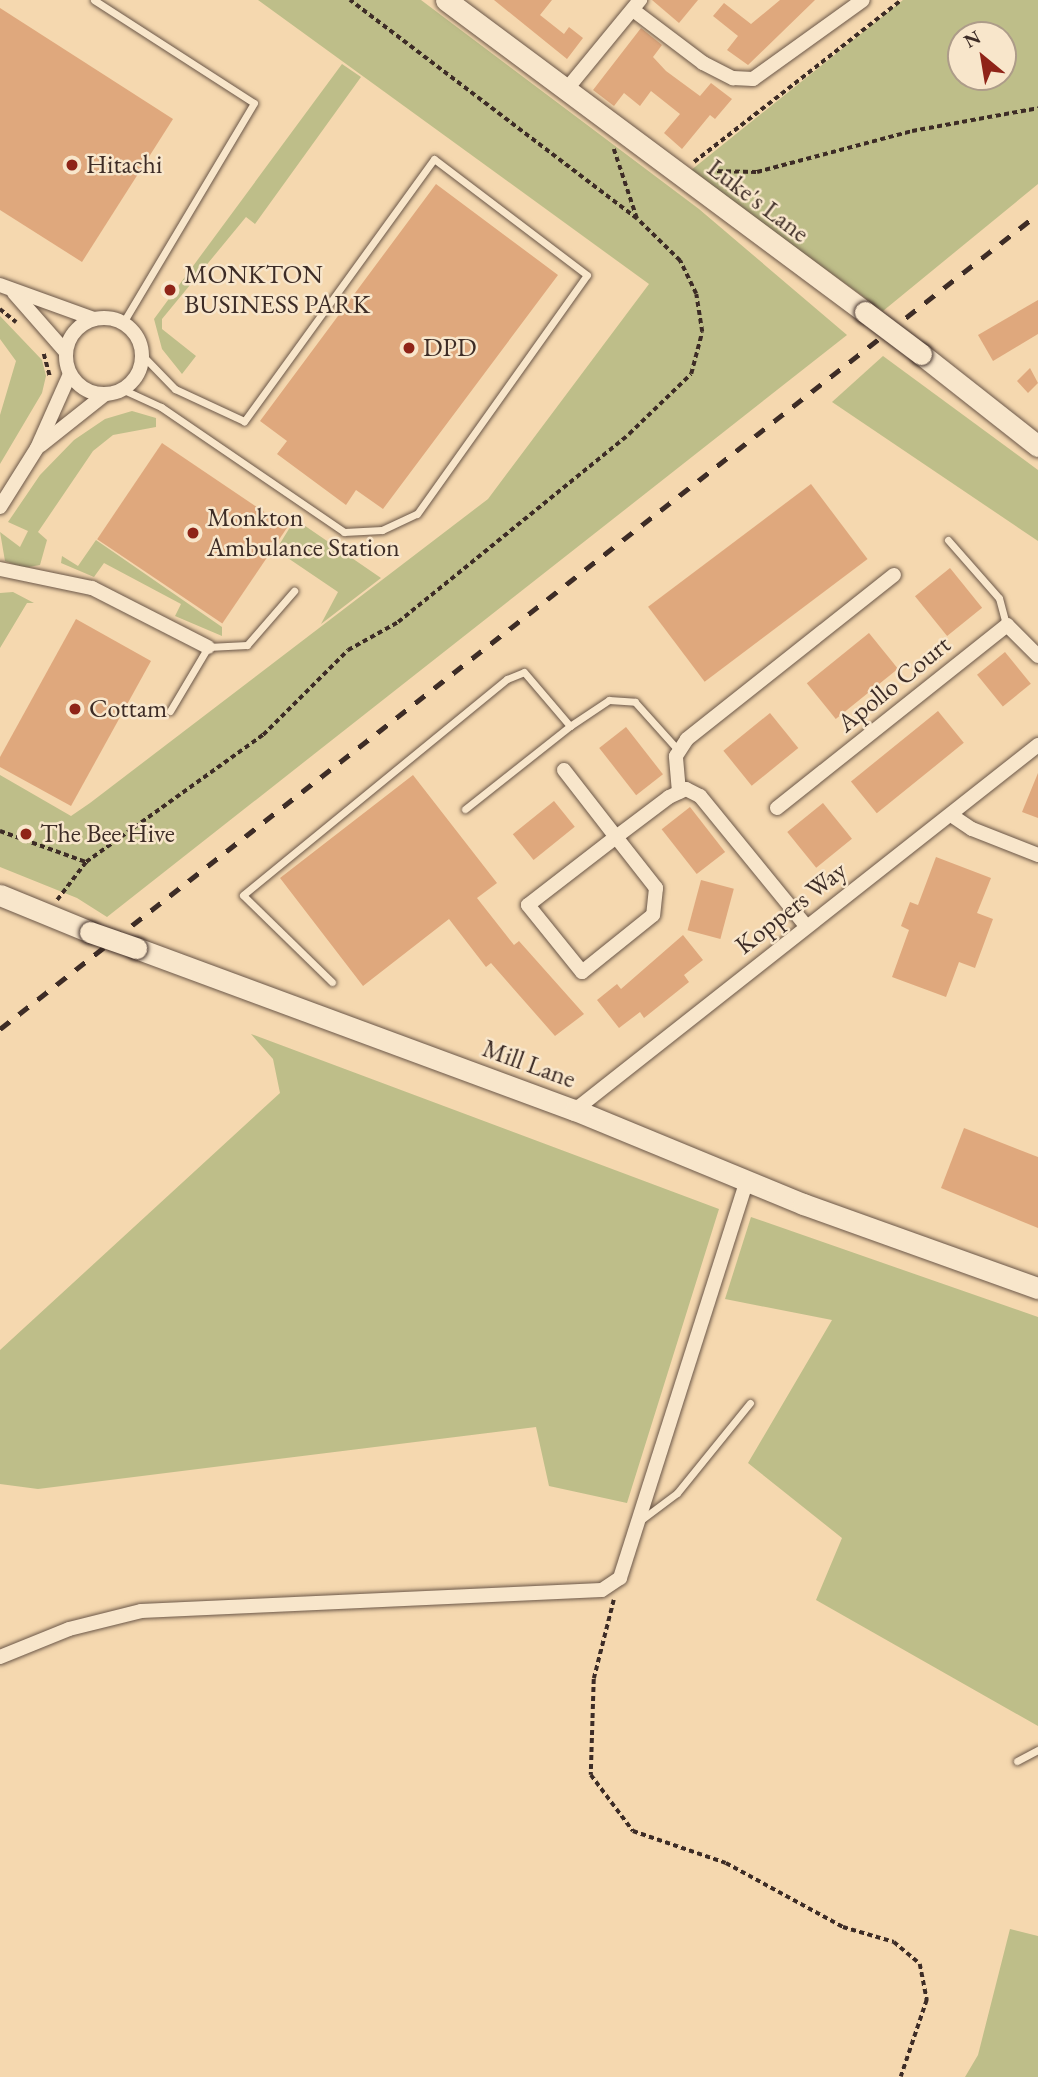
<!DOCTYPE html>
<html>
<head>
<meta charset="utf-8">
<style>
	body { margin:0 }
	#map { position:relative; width:1038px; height:2077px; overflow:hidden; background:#f5d8af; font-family:"EB Garamond",serif }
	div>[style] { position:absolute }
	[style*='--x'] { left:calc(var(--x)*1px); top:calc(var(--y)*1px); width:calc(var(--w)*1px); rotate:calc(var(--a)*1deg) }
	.green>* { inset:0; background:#bebe89 }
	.building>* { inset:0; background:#dfa87d; transform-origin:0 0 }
	.path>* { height:3.5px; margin-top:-1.75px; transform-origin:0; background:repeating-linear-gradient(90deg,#3d2c26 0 5px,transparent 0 8.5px) }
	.roads { filter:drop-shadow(0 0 2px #6b5748) drop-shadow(0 0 2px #6b5748) }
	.lane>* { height:7px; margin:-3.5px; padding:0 3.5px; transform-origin:3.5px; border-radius:3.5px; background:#f8e6cb }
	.street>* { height:14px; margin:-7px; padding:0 7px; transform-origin:7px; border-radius:7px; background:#f8e6cb }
	.street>.ring { margin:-7px; padding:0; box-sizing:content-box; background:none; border:14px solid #f8e6cb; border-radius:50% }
	.secondary>* { height:21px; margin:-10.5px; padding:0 10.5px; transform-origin:10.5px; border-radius:10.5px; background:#f8e6cb }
	.rail>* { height:5px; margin-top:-2.5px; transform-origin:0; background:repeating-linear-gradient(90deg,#3d2c26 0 12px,transparent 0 24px) }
	.bridges { filter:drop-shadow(0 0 2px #3d2c26) drop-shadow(0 0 2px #3d2c26) }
	.secondary-bridge>* { height:21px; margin:-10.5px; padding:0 10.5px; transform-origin:10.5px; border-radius:10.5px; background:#f8e6cb }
	.dots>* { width:19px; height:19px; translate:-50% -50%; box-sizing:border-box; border:4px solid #f8e6cb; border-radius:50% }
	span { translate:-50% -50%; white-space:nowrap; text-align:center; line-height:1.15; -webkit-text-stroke:5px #f8e6cb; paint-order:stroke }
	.poi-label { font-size:26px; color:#3d2c26 }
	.left { translate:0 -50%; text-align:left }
	.street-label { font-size:26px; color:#3d2c26 }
	.north { position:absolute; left:947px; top:21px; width:70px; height:70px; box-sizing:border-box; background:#f8e6cb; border:2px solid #ad9c89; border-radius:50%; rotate:330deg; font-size:19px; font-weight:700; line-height:28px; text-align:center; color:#3d2c26 }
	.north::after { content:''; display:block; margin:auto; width:24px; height:32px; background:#8f2418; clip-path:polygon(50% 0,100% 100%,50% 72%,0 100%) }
</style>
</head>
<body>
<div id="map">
	<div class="green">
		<div style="clip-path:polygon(258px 0,421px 0,699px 209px,847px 335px,107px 917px,77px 898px,0 867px,0 775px,71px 816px,90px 803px,488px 499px,649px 284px)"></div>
		<div style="clip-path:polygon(evenodd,903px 0,1038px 0,1038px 184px,883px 311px,690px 171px,903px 0,961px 35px,1003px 35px,1003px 77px,961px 77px,961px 35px)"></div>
		<div style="clip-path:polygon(342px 64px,361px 77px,255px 224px,246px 217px,162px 319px,162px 329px,196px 356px,182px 374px,162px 349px,154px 319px)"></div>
		<div style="clip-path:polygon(0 316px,42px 360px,46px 376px,42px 393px,0 464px,0 415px,16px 361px,0 339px)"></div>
		<div style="clip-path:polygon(883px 356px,1038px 470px,1038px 541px,832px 402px)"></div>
		<div style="clip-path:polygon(132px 411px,156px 418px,156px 427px,113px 435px,93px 451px,38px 532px,47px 540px,40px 565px,23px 568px,5px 561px,0 532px,20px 547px,28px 531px,8px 522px,40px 475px,74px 440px,105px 419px)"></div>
		<div style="clip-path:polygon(295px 519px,381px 578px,321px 624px,338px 592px,276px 550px)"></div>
		<div style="clip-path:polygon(96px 540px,222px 627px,222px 636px,175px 616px,181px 604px,104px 563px,94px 577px,61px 563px,62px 556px,78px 566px)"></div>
		<div style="clip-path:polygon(13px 592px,34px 603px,27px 603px,0 648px,0 593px)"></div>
		<div style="clip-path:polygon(251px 1034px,719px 1209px,627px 1503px,549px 1486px,536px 1427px,38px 1489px,0 1484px,0 1350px,280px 1093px,273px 1059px)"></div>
		<div style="clip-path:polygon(751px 1217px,1038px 1317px,1038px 1726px,816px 1600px,842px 1538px,748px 1463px,832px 1320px,725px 1299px)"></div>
		<div style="clip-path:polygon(1010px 1929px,1038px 1936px,1038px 2077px,965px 2077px,978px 2055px)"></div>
	</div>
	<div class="building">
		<div style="clip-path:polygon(494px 0,552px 0,540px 15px,564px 34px,569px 27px,583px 38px,567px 59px)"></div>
		<div style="clip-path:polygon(652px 0,698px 0,679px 23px)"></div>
		<div style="clip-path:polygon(780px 0,815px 0,748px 65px,727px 50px,738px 36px,713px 16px,724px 3px,751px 24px)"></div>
		<div style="clip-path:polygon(0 8px,173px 119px,82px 262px,0 210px)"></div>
		<div style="clip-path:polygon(641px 28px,662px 45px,653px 57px,666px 71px,700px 96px,711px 83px,732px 99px,715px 119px,710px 115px,682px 149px,664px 133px,680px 114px,651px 91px,640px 106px,624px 93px,614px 106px,593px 90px)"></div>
		<div style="clip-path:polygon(436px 184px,558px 275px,383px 509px,356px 490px,346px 505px,277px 454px,287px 441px,260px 421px)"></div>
		<div style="clip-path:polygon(1038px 300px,1038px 334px,993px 361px,978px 335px)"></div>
		<div style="clip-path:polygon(1030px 368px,1038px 383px,1028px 393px,1017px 381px)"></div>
		<div style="left:162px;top:443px;width:151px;height:116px;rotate:34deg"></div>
		<div style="left:811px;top:484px;width:94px;height:204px;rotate:53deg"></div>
		<div style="left:950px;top:568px;width:51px;height:45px;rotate:51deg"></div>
		<div style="clip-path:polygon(76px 619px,151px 661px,71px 806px,0 767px,0 757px)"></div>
		<div style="left:869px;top:633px;width:46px;height:80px;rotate:51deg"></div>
		<div style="left:1005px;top:652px;width:41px;height:36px;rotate:51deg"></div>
		<div style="left:938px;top:711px;width:41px;height:112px;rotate:51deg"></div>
		<div style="left:770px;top:713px;width:45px;height:60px;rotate:51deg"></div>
		<div style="left:626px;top:727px;width:60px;height:34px;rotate:52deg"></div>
		<div style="clip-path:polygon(1038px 773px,1038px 818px,1022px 812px)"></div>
		<div style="clip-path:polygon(413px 775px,497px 883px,477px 898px,514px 945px,519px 941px,584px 1014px,555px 1036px,491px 963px,486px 967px,449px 919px,363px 986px,280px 878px)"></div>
		<div style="left:554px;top:801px;width:33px;height:53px;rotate:51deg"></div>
		<div style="left:823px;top:803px;width:46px;height:46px;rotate:51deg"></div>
		<div style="left:690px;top:807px;width:57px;height:36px;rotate:52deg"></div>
		<div style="clip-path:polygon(936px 857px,991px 878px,977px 913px,993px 919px,975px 968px,959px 962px,946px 997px,892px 977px,909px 930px,901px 926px,910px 902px,918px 905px)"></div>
		<div style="left:701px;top:880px;width:34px;height:52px;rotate:15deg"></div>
		<div style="clip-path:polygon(683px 935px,703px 960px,684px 975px,689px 982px,644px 1018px,640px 1012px,619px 1028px,597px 1000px,617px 984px,621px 989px)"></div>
		<div style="clip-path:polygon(964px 1128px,1038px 1157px,1038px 1228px,941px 1188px)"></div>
	</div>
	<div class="path">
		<div style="--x:614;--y:149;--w:73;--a:71.6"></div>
		<div style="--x:694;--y:162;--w:263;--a:-38"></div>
		<div style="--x:709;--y:171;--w:48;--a:1.2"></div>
		<div style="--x:757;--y:172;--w:160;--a:-14.8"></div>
		<div style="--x:912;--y:131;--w:128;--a:-10.3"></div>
		<div style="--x:0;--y:309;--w:21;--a:39"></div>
		<div style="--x:44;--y:354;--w:24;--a:75"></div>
		<div style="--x:0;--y:831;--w:91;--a:19.8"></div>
		<div style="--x:57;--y:900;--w:48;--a:-52.7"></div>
		<div style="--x:86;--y:862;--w:218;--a:-35.7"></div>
		<div style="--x:263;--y:735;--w:120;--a:-45"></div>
		<div style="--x:348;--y:650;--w:57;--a:-29.2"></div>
		<div style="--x:398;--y:622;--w:298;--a:-39.1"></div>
		<div style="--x:629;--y:434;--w:86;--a:-44.1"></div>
		<div style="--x:691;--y:374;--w:43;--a:-75.3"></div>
		<div style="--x:702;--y:332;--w:38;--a:-99"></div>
		<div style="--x:696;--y:294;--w:37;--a:-116"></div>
		<div style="--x:680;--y:261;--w:60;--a:-135.7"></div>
		<div style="--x:637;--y:219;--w:361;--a:-142.7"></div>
		<div style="--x:614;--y:1600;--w:81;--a:104.2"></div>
		<div style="--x:594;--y:1679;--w:96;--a:91.8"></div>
		<div style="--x:591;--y:1775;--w:70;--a:53.1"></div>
		<div style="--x:633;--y:1831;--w:98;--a:19"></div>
		<div style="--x:726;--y:1863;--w:133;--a:28.7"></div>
		<div style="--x:843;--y:1927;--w:53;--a:16.4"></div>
		<div style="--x:894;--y:1942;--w:34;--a:40"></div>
		<div style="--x:920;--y:1964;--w:37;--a:79"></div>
		<div style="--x:927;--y:2000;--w:81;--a:108.7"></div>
	</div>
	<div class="roads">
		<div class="lane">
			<div style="--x:94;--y:0;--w:190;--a:32.8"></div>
			<div style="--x:254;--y:103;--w:256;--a:120.8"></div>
			<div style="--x:124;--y:390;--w:41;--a:24.7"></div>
			<div style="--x:161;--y:407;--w:222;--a:34.3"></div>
			<div style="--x:344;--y:532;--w:38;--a:-3"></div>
			<div style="--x:382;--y:530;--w:38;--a:-25"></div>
			<div style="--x:417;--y:514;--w:293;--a:-54.6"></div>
			<div style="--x:587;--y:275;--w:192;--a:-142.8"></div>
			<div style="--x:434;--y:159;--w:324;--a:125.9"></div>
			<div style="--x:244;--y:421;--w:76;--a:-155.1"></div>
			<div style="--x:175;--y:389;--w:46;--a:-134.1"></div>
			<div style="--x:948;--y:540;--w:77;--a:48.7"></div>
			<div style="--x:999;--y:598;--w:28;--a:75"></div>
			<div style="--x:170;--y:711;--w:74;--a:-59.3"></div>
			<div style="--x:208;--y:647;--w:39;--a:-3"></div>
			<div style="--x:247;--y:645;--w:72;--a:-49"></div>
			<div style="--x:465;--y:809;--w:134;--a:-38.3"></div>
			<div style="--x:332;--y:982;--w:124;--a:-135.7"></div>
			<div style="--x:243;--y:895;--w:341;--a:-39.3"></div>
			<div style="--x:507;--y:679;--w:18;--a:-22"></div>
			<div style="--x:524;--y:672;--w:71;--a:49.6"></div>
			<div style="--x:570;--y:726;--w:47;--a:-33.7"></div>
			<div style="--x:609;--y:700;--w:26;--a:4"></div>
			<div style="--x:635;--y:702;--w:66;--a:48.1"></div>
			<div style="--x:641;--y:1520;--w:45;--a:-36.9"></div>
			<div style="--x:677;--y:1493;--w:116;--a:-51"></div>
			<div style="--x:1017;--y:1761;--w:24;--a:-28"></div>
		</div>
		<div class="street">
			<div style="--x:633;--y:10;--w:88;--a:37.1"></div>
			<div style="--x:703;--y:63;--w:34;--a:27"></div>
			<div style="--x:733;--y:78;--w:20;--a:3"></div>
			<div style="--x:753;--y:79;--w:135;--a:-35.7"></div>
			<div style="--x:566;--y:90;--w:117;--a:-50.6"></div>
			<div style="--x:0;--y:285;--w:100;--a:19.9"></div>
			<div style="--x:14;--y:293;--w:76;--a:48.7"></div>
			<div class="ring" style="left:66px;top:318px;width:62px;height:62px"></div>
			<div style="--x:41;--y:445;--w:80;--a:-38.4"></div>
			<div style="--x:0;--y:507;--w:70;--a:-57.9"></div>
			<div style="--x:37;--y:448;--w:81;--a:-66"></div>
			<div style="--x:0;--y:569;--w:94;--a:11.7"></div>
			<div style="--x:92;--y:588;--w:130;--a:27"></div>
			<div style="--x:564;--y:770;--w:85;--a:52.2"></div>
			<div style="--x:616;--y:837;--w:65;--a:51.9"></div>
			<div style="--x:656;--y:888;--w:27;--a:96"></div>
			<div style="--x:653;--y:915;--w:91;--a:141.2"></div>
			<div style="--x:582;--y:972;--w:86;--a:-128.9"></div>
			<div style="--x:528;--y:905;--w:111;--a:-37.7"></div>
			<div style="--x:616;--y:837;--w:66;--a:-37"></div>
			<div style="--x:669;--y:797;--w:19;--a:-25"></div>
			<div style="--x:686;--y:789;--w:16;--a:27"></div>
			<div style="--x:700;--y:796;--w:168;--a:50.8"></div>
			<div style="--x:679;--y:792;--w:36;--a:-95"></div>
			<div style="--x:676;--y:756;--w:20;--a:-57"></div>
			<div style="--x:687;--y:739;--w:264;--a:-38.4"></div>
			<div style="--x:777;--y:808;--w:294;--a:-38.5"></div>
			<div style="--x:1007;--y:625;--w:44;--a:45"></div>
			<div style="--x:951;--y:815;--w:25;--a:34"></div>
			<div style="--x:972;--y:829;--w:71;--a:21.5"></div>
			<div style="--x:575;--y:1110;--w:590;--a:-38.25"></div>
			<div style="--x:0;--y:1657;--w:74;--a:-22.1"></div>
			<div style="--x:69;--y:1629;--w:74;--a:-14"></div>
			<div style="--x:141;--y:1611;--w:461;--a:-2.6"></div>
			<div style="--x:602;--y:1590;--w:22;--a:-34"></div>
			<div style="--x:620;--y:1578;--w:417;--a:-72.3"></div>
		</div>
		<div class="secondary">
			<div style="--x:446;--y:0;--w:522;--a:36.67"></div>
			<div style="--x:921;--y:354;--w:149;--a:38.2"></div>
			<div style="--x:0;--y:895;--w:97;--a:22.3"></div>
			<div style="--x:136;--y:948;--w:468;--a:20.3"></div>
			<div style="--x:575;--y:1110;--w:247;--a:22.4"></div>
			<div style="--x:803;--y:1204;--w:250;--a:19.7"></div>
		</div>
	</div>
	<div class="rail">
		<div style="--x:0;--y:1029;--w:1320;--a:-38.14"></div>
	</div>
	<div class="bridges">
		<div class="secondary-bridge">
			<div style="--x:865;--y:312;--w:70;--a:36.9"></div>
			<div style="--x:90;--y:932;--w:49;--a:19.2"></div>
		</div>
	</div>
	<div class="dots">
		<div style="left:72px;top:165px;background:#8f2418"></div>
		<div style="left:170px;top:290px;background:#8f2418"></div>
		<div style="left:409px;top:348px;background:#8f2418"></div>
		<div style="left:193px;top:533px;background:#8f2418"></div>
		<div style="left:75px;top:709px;background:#8f2418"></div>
		<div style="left:26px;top:834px;background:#8f2418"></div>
	</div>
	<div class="poi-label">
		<span class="left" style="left:86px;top:165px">Hitachi</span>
		<span class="left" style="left:184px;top:290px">MONKTON<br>BUSINESS PARK</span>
		<span class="left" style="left:423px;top:348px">DPD</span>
		<span class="left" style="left:207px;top:533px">Monkton<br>Ambulance Station</span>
		<span class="left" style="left:89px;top:709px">Cottam</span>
		<span class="left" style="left:40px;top:834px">The Bee Hive</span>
	</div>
	<div class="street-label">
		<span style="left:758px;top:201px;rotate:37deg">Luke's Lane</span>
		<span style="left:894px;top:684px;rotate:-39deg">Apollo Court</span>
		<span style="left:791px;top:908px;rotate:-38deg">Koppers Way</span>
		<span style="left:529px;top:1064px;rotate:20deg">Mill Lane</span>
	</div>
	<div class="north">N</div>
</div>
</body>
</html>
